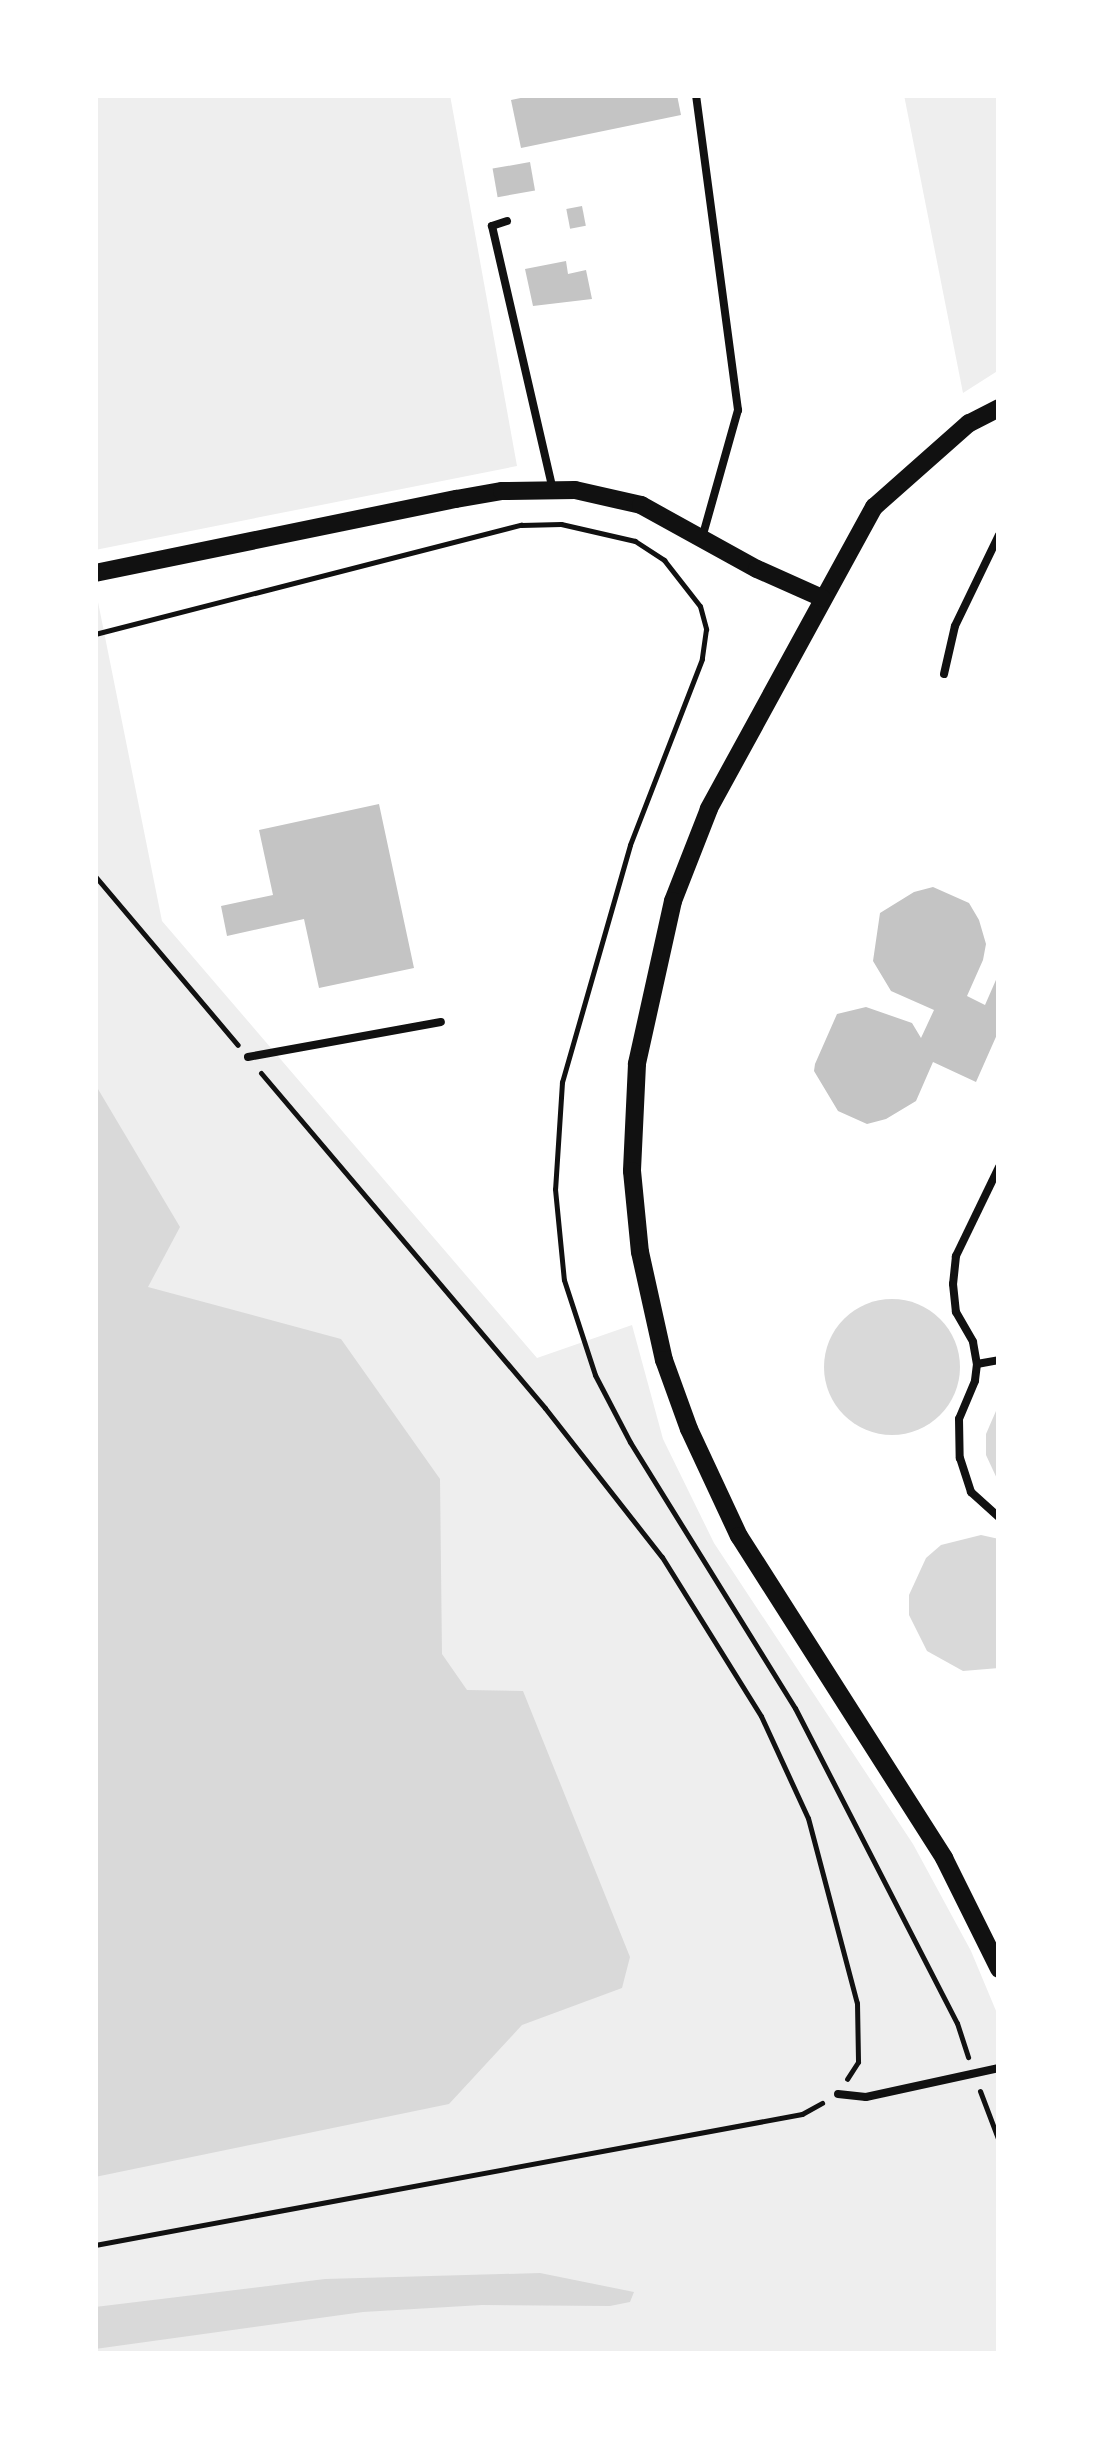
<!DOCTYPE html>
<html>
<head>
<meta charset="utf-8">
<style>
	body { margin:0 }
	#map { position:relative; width:1094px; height:2449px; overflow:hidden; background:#fff; font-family:Mulish,sans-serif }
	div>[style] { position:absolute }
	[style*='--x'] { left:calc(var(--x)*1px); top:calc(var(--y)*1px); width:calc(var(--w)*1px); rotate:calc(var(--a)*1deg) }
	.green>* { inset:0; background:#eee }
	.water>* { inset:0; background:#d9d9d9 }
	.round { border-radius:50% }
	.building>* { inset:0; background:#c4c4c4; transform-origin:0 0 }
	.path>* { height:5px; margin:-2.5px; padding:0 2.5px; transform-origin:2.5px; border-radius:2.5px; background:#111 }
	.service>* { height:8px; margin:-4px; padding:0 4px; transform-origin:4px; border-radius:4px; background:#111 }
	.tertiary>* { height:18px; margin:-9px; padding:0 9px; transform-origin:9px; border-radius:9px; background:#111 }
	span { translate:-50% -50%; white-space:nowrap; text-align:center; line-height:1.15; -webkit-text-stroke:9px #fff; paint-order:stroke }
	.frame { position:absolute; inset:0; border:98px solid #fff; pointer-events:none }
</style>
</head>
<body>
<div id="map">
	<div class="green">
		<div style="clip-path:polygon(95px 95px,450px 95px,517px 466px,95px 550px)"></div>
		<div style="clip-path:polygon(904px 95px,999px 95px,999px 370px,963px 393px)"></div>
		<div style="clip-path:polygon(95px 587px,162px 921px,537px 1358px,632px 1325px,663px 1439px,714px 1543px,913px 1844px,971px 1951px,999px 2018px,999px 2354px,95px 2354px)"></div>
	</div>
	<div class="water">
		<div style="clip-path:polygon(95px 1084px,180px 1227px,148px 1287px,341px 1339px,440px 1479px,442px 1654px,467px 1690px,523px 1691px,630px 1957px,622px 1988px,522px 2025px,449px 2104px,95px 2177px)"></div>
		<div class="round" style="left:824px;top:1299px;width:136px;height:136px"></div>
		<div style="clip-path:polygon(999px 1404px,999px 1483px,986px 1455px,986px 1434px)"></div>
		<div style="clip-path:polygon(981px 1535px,999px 1539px,999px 1668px,963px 1671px,927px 1651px,909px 1615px,909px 1595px,926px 1558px,941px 1545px)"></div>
		<div style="clip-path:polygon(540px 2273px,634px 2292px,630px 2302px,610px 2306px,482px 2305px,363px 2312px,95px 2349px,95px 2307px,325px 2279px)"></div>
	</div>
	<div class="building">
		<div style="clip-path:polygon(535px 95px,677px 95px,681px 115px,521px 148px,511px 100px)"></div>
		<div style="left:530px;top:162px;width:29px;height:38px;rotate:80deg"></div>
		<div style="left:582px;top:206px;width:20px;height:16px;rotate:79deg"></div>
		<div style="clip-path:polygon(566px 261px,568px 274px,586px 270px,592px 299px,533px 306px,525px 269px)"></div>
		<div style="clip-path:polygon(379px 804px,414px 968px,319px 988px,304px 919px,227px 936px,221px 906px,273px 895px,259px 830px)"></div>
		<div style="clip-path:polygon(933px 887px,969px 903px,979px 920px,986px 944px,983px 960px,967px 996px,985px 1005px,999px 973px,999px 1030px,976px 1082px,933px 1062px,916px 1101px,886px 1119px,867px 1124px,838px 1111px,814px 1071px,815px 1064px,837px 1014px,866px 1007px,912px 1023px,921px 1038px,934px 1010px,891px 991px,873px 961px,880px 913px,914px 892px)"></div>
	</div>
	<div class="path">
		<div style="--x:95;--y:634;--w:440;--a:-14.4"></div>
		<div style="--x:521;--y:525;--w:40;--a:-1.4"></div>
		<div style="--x:561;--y:524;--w:76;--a:12.9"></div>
		<div style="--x:635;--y:541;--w:35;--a:33"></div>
		<div style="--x:664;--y:560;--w:58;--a:52"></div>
		<div style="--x:700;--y:606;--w:24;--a:75"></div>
		<div style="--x:706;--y:629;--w:30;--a:98"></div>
		<div style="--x:702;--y:659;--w:199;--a:111.2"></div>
		<div style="--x:630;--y:845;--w:247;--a:106"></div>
		<div style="--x:562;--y:1082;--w:107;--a:93.7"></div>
		<div style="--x:555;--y:1189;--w:91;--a:84.4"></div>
		<div style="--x:564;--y:1280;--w:100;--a:71.9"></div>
		<div style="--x:595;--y:1375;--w:76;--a:62.4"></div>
		<div style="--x:630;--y:1442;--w:313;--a:58.2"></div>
		<div style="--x:795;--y:1708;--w:354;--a:62.8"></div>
		<div style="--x:957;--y:2023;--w:36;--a:72"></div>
		<div style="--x:95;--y:876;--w:221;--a:49.8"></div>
		<div style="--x:261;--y:1073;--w:439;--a:49.7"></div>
		<div style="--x:545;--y:1408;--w:189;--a:51.9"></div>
		<div style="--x:662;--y:1557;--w:187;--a:58.1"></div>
		<div style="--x:761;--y:1716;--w:112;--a:65.3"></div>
		<div style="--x:808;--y:1818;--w:191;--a:75.2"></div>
		<div style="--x:857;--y:2003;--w:59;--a:89"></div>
		<div style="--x:858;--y:2062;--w:20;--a:123"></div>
		<div style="--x:980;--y:2091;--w:53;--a:69.2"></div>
		<div style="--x:95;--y:2245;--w:719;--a:-10.5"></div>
		<div style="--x:802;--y:2114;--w:23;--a:-29"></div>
	</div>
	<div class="service">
		<div style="--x:696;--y:95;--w:318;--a:82.4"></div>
		<div style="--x:738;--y:410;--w:133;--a:105.7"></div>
		<div style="--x:507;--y:221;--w:16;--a:162"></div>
		<div style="--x:492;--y:226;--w:271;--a:77"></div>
		<div style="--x:944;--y:674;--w:49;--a:-77.1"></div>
		<div style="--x:955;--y:626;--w:101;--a:-64.2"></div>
		<div style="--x:248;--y:1057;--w:196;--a:-10.3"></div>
		<div style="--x:999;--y:1167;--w:99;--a:115.8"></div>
		<div style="--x:956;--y:1256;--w:28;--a:96"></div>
		<div style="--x:953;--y:1284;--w:28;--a:84"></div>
		<div style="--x:956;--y:1312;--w:34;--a:60"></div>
		<div style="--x:973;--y:1342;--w:22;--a:80"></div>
		<div style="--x:977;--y:1364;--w:17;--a:97"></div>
		<div style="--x:975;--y:1381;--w:41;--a:112.8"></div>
		<div style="--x:959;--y:1419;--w:39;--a:89"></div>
		<div style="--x:960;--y:1458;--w:36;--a:72"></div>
		<div style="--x:971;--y:1492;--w:38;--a:42"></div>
		<div style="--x:977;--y:1364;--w:22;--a:-10"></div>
		<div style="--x:838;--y:2094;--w:28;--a:6"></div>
		<div style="--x:866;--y:2097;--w:136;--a:-12.3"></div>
	</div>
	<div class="tertiary">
		<div style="--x:999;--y:408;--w:34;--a:153"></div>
		<div style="--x:969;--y:423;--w:127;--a:138.5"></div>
		<div style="--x:874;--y:507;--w:344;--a:118.7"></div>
		<div style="--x:709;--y:809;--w:99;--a:111.4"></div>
		<div style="--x:673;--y:901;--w:167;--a:102.5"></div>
		<div style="--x:637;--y:1064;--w:107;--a:92.7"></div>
		<div style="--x:632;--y:1171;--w:81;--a:84.4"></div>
		<div style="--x:640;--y:1252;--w:111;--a:77.5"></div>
		<div style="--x:664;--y:1360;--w:73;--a:70.1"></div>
		<div style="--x:689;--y:1429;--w:118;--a:65"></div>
		<div style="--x:739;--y:1536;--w:382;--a:57.5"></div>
		<div style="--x:944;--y:1858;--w:124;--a:63.6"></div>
		<div style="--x:95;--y:573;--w:369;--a:-11.6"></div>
		<div style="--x:456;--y:499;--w:47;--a:-9.9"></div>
		<div style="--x:502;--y:491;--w:73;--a:-0.8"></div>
		<div style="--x:575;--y:490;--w:68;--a:12.8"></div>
		<div style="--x:641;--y:505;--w:132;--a:28.9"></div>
		<div style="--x:757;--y:569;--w:71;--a:24"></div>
	</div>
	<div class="frame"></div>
</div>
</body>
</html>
